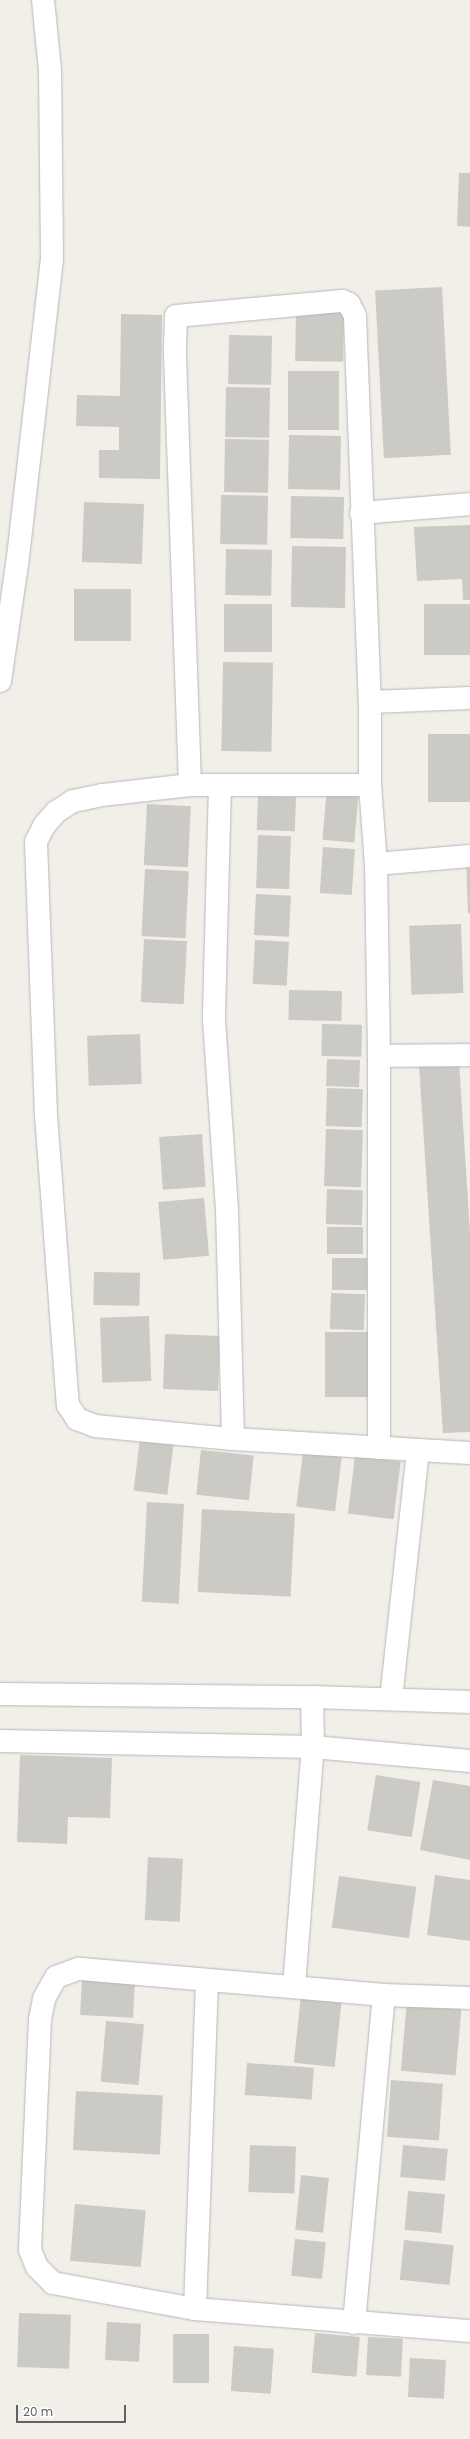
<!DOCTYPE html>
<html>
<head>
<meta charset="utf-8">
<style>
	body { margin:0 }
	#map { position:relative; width:470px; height:2439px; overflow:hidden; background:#f1efe8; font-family:Poppins,sans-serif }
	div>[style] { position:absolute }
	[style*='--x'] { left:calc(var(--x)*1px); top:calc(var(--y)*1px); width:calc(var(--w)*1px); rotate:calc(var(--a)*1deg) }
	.building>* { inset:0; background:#cccac5; transform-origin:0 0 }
	.roads { filter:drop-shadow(0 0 1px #b5b8bc) drop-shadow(0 0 1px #b5b8bc) }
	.street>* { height:22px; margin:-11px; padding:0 11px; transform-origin:11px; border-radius:11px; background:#fff }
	span { translate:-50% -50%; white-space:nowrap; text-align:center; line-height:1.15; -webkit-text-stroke:3.5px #fff; paint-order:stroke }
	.scale { position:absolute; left:16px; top:2405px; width:110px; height:18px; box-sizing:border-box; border:2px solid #5f6368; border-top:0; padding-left:5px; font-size:12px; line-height:14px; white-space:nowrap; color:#5f6368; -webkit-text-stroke:3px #fff; paint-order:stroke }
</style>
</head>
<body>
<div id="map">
	<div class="building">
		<div style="clip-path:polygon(459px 173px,470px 173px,470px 227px,457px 226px)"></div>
		<div style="left:442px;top:287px;width:168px;height:67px;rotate:87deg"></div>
		<div style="left:296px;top:312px;width:48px;height:49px;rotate:1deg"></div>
		<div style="clip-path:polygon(121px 314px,162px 315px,160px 479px,99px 478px,99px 450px,119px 450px,119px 427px,76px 426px,77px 395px,120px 396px)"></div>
		<div style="left:229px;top:335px;width:43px;height:49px;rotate:1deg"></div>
		<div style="left:288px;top:371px;width:51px;height:59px"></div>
		<div style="left:226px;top:387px;width:44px;height:50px;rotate:1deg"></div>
		<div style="left:289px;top:435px;width:52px;height:54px;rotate:1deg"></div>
		<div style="left:225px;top:439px;width:44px;height:53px;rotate:1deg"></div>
		<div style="left:221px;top:495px;width:47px;height:49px;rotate:1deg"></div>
		<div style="left:291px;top:496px;width:53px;height:42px;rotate:1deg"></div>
		<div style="left:84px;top:502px;width:60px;height:60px;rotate:2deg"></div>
		<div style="clip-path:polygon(470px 525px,470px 600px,463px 600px,462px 579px,417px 581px,414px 527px)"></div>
		<div style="left:292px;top:546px;width:54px;height:61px;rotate:1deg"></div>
		<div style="left:226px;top:549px;width:46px;height:46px;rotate:1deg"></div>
		<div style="left:74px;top:589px;width:57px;height:52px"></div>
		<div style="left:224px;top:604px;width:48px;height:48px"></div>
		<div style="left:470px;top:604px;width:51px;height:46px;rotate:90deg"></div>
		<div style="left:223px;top:662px;width:50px;height:89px;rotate:1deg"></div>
		<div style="left:470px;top:734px;width:68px;height:42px;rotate:90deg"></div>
		<div style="left:327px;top:787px;width:32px;height:53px;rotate:5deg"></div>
		<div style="left:258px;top:796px;width:38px;height:34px;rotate:2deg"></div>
		<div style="left:147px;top:804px;width:44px;height:61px;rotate:3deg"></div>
		<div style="left:258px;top:835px;width:33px;height:53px;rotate:2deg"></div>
		<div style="left:323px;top:847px;width:32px;height:46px;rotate:4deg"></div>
		<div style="clip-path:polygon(466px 858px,470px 858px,470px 913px,468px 913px)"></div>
		<div style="left:145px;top:869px;width:44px;height:67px;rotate:3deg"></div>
		<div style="left:256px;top:894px;width:35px;height:41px;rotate:3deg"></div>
		<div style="left:461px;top:924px;width:69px;height:52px;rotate:88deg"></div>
		<div style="left:144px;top:939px;width:43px;height:63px;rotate:3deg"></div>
		<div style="left:255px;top:940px;width:34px;height:44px;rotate:3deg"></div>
		<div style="left:289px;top:990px;width:53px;height:30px;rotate:1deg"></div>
		<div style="left:322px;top:1024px;width:40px;height:32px;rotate:1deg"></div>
		<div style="left:140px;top:1034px;width:50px;height:53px;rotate:88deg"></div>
		<div style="left:327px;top:1059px;width:33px;height:27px;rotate:2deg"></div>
		<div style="clip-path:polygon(459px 1062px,470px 1232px,470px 1432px,443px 1433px,419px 1065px)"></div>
		<div style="left:327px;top:1088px;width:36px;height:38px;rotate:2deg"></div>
		<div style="left:326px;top:1129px;width:37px;height:57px;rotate:2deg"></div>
		<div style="left:202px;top:1134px;width:53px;height:43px;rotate:86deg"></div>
		<div style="left:327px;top:1189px;width:36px;height:35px;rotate:2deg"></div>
		<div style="left:204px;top:1198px;width:58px;height:46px;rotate:85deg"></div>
		<div style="left:327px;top:1227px;width:36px;height:27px"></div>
		<div style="left:332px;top:1258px;width:35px;height:32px"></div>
		<div style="left:94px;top:1272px;width:46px;height:33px;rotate:1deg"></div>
		<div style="left:331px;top:1293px;width:34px;height:36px;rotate:2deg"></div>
		<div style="left:149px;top:1316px;width:65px;height:49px;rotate:88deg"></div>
		<div style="left:325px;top:1332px;width:50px;height:65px"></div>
		<div style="left:165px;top:1334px;width:55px;height:55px;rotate:2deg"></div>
		<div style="left:140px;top:1438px;width:34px;height:53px;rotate:7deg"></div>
		<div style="left:201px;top:1450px;width:53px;height:45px;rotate:6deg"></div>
		<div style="left:303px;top:1452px;width:39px;height:55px;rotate:7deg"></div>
		<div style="left:355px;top:1456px;width:46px;height:58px;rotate:7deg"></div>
		<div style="left:147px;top:1502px;width:37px;height:100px;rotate:3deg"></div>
		<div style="left:202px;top:1509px;width:93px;height:83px;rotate:3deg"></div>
		<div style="clip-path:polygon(20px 1755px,112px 1758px,110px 1818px,68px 1817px,67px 1844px,17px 1842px)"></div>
		<div style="left:376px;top:1775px;width:45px;height:56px;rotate:9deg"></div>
		<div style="clip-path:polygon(433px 1780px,470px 1786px,470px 1860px,420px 1850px)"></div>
		<div style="left:148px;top:1857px;width:35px;height:63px;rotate:3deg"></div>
		<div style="clip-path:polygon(435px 1875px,470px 1880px,470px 1941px,427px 1935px)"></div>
		<div style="left:339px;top:1876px;width:78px;height:52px;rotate:8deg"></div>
		<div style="left:82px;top:1979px;width:53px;height:36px;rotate:3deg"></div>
		<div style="left:301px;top:1995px;width:41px;height:68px;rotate:6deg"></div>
		<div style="left:407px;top:2000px;width:55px;height:71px;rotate:5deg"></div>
		<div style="left:106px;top:2021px;width:38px;height:61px;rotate:5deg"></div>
		<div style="left:247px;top:2063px;width:67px;height:32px;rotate:4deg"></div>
		<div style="left:391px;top:2080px;width:52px;height:57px;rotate:4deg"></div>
		<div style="left:76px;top:2091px;width:87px;height:59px;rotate:3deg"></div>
		<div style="left:250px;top:2145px;width:46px;height:47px;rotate:2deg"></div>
		<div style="left:403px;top:2145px;width:45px;height:32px;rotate:5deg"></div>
		<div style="left:301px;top:2175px;width:28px;height:55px;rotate:6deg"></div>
		<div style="left:408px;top:2191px;width:37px;height:39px;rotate:5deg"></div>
		<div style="left:75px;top:2204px;width:71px;height:57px;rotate:5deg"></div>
		<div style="left:295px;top:2239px;width:31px;height:37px;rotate:6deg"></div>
		<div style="left:404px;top:2240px;width:50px;height:40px;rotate:6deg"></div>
		<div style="left:19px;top:2313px;width:52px;height:54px;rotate:2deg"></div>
		<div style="left:107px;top:2322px;width:34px;height:38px;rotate:3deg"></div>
		<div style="left:315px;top:2333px;width:45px;height:40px;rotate:5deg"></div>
		<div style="left:173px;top:2334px;width:36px;height:49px"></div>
		<div style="left:368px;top:2337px;width:35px;height:38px;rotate:3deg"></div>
		<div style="left:234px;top:2346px;width:40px;height:45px;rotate:4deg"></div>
		<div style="left:410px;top:2358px;width:36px;height:39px;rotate:3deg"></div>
	</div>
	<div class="roads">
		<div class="street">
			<div style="--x:361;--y:513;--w:109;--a:-4.7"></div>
			<div style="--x:0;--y:681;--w:125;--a:-81.7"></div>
			<div style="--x:18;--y:557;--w:300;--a:-83.5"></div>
			<div style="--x:52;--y:259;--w:189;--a:-90.6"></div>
			<div style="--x:50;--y:70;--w:70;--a:-95.7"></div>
			<div style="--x:370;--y:702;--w:100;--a:-2.3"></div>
			<div style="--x:190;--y:785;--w:438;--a:-92"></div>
			<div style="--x:175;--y:347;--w:31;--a:-88"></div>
			<div style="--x:176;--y:316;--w:167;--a:-5.2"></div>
			<div style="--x:342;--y:301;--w:8;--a:23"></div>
			<div style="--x:349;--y:304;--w:13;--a:63"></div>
			<div style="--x:355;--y:316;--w:386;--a:87.8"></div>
			<div style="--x:370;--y:702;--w:83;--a:90"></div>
			<div style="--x:370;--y:785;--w:79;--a:85.7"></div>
			<div style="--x:376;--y:864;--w:192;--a:89.1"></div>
			<div style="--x:379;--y:1056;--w:392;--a:90"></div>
			<div style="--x:220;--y:785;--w:234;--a:91.5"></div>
			<div style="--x:214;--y:1019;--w:190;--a:86.1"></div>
			<div style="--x:227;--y:1209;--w:230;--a:88.5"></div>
			<div style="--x:370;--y:785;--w:180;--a:180"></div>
			<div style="--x:190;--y:785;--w:89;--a:173.5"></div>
			<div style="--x:102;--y:795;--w:30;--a:168"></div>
			<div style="--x:73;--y:801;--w:20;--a:147"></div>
			<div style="--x:56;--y:812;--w:18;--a:131"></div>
			<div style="--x:44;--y:826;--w:18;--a:117"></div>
			<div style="--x:36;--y:842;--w:273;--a:87.9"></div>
			<div style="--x:46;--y:1115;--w:291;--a:85.7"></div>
			<div style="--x:68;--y:1405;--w:17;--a:57"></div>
			<div style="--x:77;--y:1419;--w:19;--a:21"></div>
			<div style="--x:95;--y:1426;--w:139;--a:5.4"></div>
			<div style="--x:233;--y:1439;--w:237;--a:3.4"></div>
			<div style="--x:376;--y:864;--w:94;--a:-4.9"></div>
			<div style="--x:379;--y:1056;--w:91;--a:-0.6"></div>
			<div style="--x:0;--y:1694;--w:312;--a:0.6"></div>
			<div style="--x:312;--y:1697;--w:158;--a:1.8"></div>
			<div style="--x:391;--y:1699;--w:250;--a:-83.8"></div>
			<div style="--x:0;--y:1741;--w:313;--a:1.1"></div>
			<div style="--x:313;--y:1747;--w:158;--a:5.1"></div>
			<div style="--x:294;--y:1986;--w:240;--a:-85.5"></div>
			<div style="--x:313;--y:1747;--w:50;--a:-91.1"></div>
			<div style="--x:470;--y:1998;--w:86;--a:-178"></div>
			<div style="--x:384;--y:1995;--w:307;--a:-175.1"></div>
			<div style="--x:78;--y:1969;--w:23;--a:160"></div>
			<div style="--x:56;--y:1977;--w:25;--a:119"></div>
			<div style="--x:44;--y:1999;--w:21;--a:101"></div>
			<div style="--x:40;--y:2020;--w:230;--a:92.5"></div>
			<div style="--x:30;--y:2250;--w:18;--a:68"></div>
			<div style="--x:37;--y:2267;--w:23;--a:45"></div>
			<div style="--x:53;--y:2283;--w:144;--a:10.4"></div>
			<div style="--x:195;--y:2309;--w:276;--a:4.6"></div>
			<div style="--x:195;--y:2309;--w:329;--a:-87.9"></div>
			<div style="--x:354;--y:2323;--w:329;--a:-84.8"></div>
		</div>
	</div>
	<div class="scale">20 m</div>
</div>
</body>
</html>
